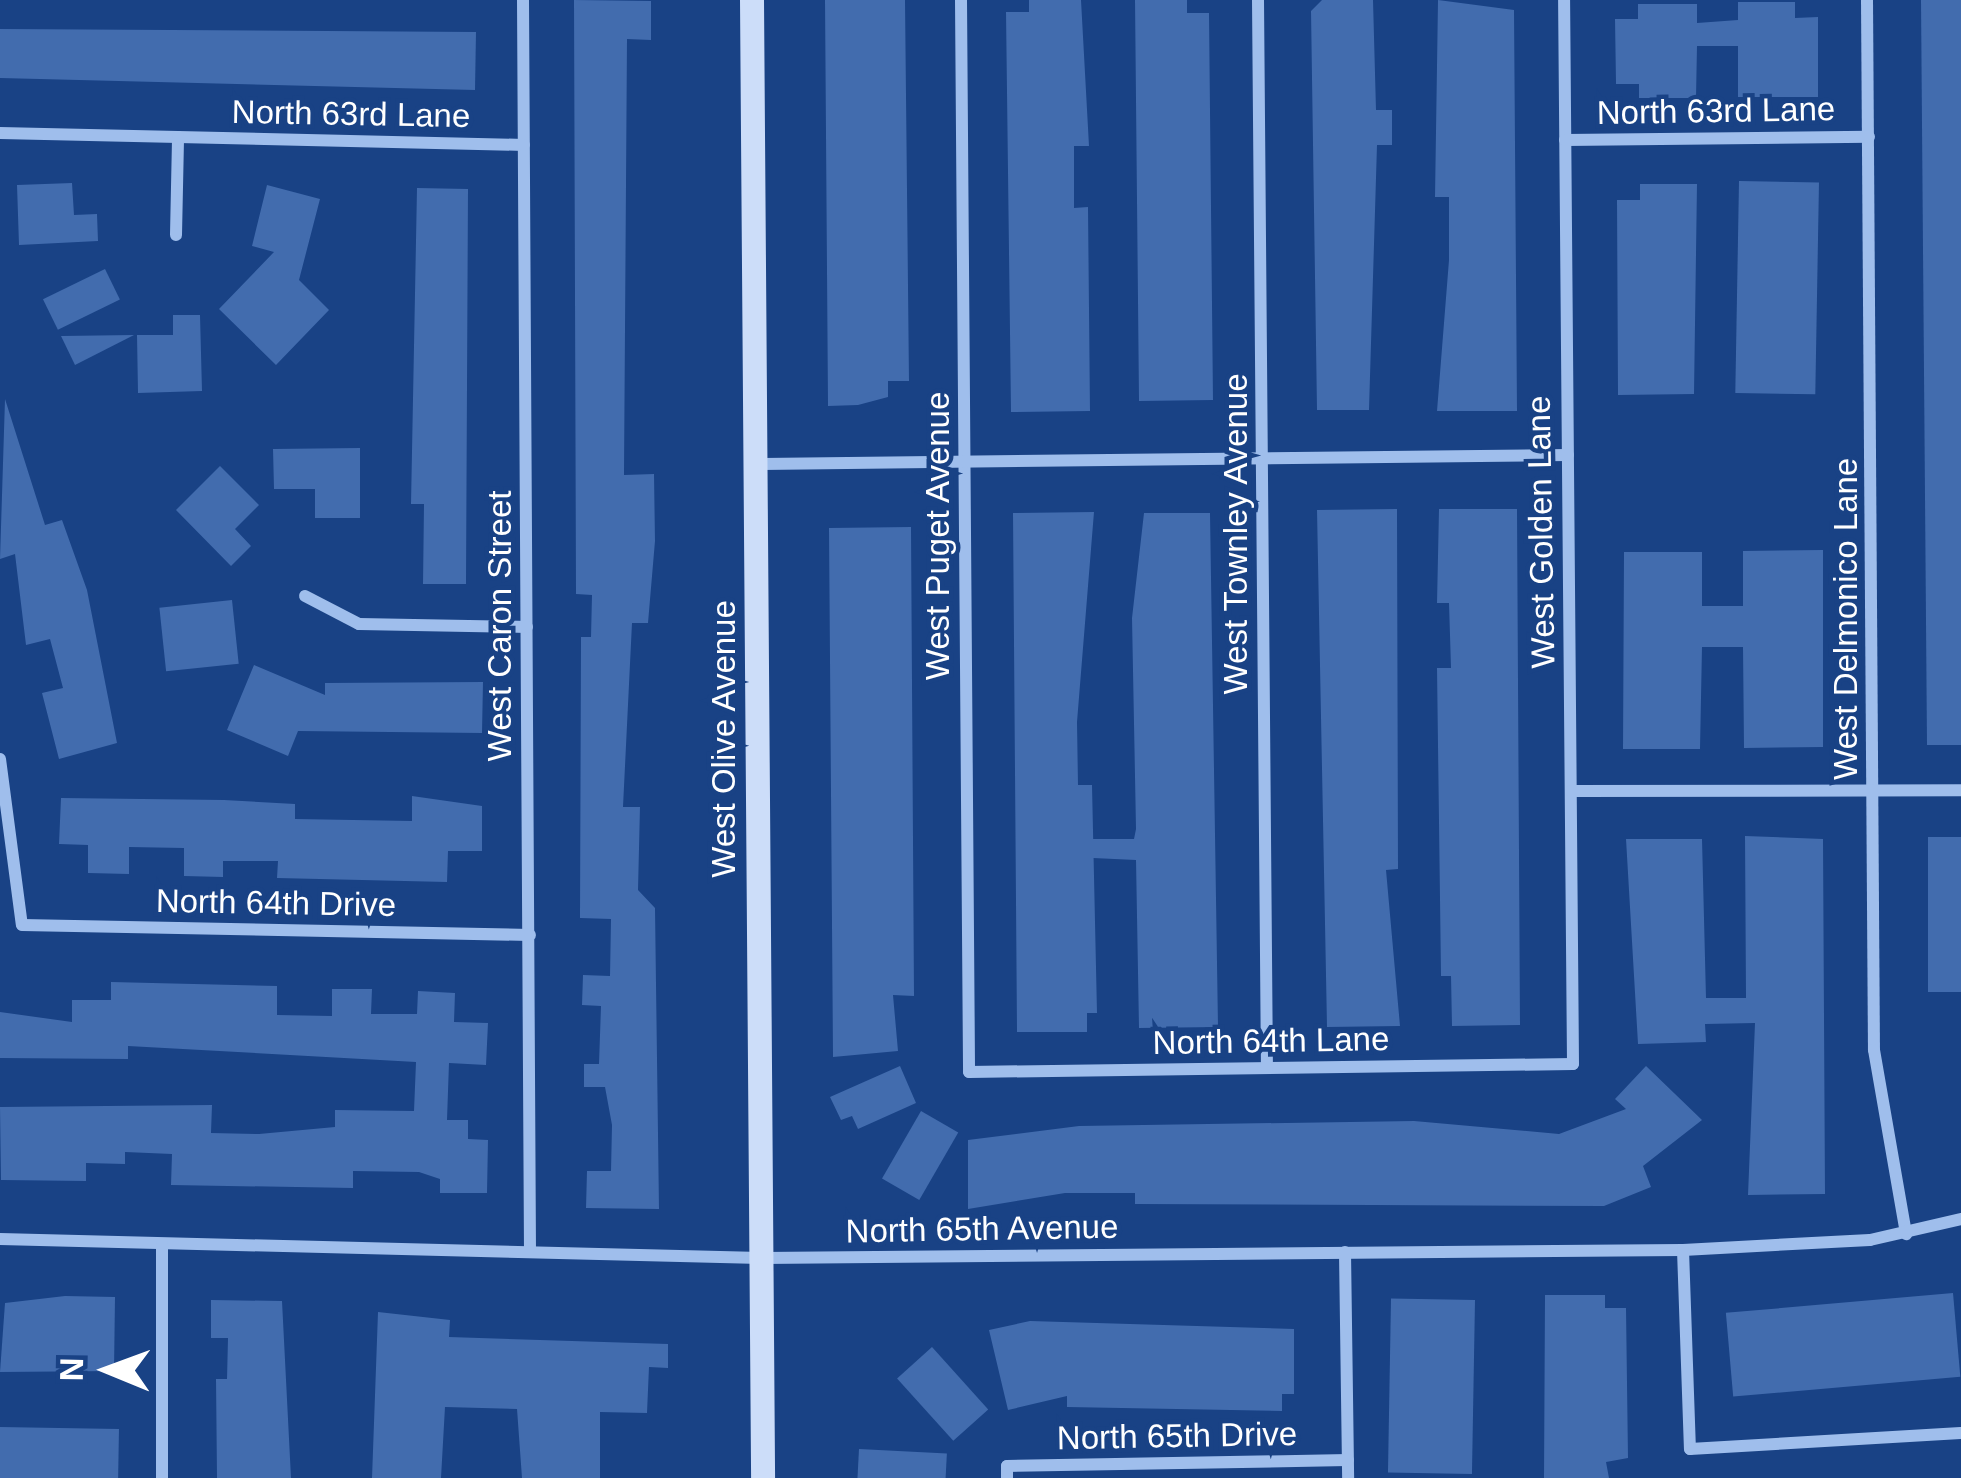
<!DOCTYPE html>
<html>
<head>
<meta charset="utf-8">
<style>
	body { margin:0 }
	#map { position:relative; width:1961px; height:1478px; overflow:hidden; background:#194285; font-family:Arial,sans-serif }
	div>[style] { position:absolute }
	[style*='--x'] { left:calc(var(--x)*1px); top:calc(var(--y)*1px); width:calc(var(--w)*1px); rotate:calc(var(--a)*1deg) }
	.building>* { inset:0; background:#426cae; transform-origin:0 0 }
	.street>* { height:12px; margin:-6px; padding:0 6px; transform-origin:6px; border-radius:6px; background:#9fbeec }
	.secondary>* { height:24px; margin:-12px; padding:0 12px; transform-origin:12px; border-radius:12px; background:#ccddf9 }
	span { translate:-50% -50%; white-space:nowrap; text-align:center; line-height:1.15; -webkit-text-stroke:9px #194285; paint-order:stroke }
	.street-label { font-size:33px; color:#fff }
	.north { position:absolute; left:48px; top:1310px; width:120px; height:120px; -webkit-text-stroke:9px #194285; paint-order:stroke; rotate:271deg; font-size:33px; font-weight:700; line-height:48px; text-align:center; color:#fff }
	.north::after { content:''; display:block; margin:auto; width:42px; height:54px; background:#fff; clip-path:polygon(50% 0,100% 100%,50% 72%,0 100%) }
</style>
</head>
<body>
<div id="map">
	<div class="building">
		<div style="clip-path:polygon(574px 0,651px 1px,651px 40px,627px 39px,624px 475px,654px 474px,655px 541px,648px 623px,632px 623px,623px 807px,640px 807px,638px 890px,655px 908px,659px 1209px,586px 1208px,587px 1171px,611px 1171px,612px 1125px,605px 1087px,584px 1087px,584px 1064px,599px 1064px,601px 1006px,582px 1005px,583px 975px,610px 976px,611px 919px,580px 918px,581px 637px,591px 637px,592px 595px,576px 594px)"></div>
		<div style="clip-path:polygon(825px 0,905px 0,909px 381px,888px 381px,888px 397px,858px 405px,828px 406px)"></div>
		<div style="clip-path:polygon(1029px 0,1081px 0,1089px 146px,1074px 146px,1074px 208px,1088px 207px,1090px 411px,1011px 412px,1006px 12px,1029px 12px)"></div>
		<div style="clip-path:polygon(1135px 0,1187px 0,1187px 13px,1209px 13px,1213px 400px,1139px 401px)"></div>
		<div style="clip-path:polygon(1322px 0,1373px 0,1376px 110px,1392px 110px,1392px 145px,1377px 145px,1369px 410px,1317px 410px,1311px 11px)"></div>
		<div style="clip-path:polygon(1438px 0,1514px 10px,1517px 411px,1437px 411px,1449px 260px,1449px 197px,1435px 197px)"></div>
		<div style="clip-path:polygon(1921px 0,1961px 0,1961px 745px,1927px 745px)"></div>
		<div style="clip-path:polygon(1738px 2px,1795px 2px,1795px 18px,1818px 17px,1818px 97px,1738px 97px,1738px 46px,1697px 46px,1696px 98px,1639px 98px,1639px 84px,1616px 84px,1615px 19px,1638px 19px,1638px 4px,1697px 4px,1697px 23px,1738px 20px)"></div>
		<div style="clip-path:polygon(0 29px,476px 32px,475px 90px,0 78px)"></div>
		<div style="left:1739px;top:181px;width:80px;height:212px;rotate:1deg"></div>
		<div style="clip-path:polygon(72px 183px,74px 215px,97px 214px,98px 241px,19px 245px,17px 185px)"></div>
		<div style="clip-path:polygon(1640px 184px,1697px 184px,1694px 394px,1618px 395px,1617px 200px,1640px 200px)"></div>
		<div style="clip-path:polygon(267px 185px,320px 199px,299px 280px,329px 310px,276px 365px,219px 309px,274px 252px,252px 246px)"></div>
		<div style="clip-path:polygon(417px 188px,468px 189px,466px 584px,423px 584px,424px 504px,411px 504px)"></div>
		<div style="left:105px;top:269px;width:34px;height:69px;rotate:64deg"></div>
		<div style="clip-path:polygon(173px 315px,200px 315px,202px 391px,138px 393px,137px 335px,173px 335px)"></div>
		<div style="clip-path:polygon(134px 335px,75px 365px,61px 336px)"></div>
		<div style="clip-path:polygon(5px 399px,45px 525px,62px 520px,87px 590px,117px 743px,59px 759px,42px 693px,63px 688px,50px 639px,26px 645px,15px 554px,0 559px)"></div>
		<div style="clip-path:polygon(360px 448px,360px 518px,315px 518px,315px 489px,274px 489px,273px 449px)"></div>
		<div style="clip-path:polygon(220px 466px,259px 505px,235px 529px,251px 546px,231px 566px,176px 510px)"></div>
		<div style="clip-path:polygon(1397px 509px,1398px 869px,1386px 870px,1400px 1026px,1327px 1027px,1317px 510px)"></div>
		<div style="clip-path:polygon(1439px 509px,1517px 509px,1520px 1025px,1452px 1026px,1451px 976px,1441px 976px,1437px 668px,1451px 668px,1449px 603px,1437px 603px)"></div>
		<div style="clip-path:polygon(1094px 512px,1077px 722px,1078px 785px,1092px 785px,1097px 1013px,1087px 1013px,1087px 1032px,1017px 1032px,1013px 513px)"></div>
		<div style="clip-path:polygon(1144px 513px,1210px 513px,1218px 1027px,1139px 1028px,1136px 860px,1093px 858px,1093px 839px,1134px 839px,1136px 829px,1132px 618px)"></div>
		<div style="clip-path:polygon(911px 527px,914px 996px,893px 995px,898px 1051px,833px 1057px,829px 528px)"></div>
		<div style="clip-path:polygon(1823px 550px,1823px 747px,1744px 748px,1743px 647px,1702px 647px,1700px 749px,1623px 749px,1624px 552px,1702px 552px,1702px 606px,1743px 606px,1743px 551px)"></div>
		<div style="left:232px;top:600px;width:64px;height:73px;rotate:84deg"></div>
		<div style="clip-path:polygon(254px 665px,325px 695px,325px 683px,483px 682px,482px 733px,298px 731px,288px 756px,227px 730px)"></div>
		<div style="clip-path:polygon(412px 796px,482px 806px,482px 851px,448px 851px,447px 882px,277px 878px,278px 861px,223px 861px,223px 877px,184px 876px,184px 848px,129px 847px,129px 874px,88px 873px,88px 845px,59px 844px,61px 798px,224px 800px,295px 804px,295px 819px,412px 821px)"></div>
		<div style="clip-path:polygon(1745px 836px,1823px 839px,1825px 1194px,1748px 1195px,1755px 1023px,1705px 1024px,1706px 1042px,1638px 1044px,1626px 839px,1702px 839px,1706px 998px,1746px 998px)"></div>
		<div style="left:1928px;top:837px;width:33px;height:155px"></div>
		<div style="clip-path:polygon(111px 982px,277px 986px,277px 1015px,332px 1016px,332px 989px,372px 989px,371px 1014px,417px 1014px,418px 991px,455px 993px,454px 1022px,488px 1023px,486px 1065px,449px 1063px,447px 1120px,468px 1120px,468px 1139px,488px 1140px,487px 1193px,440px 1193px,440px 1179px,419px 1172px,353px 1171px,353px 1188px,171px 1185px,172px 1154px,125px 1152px,125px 1164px,86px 1163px,86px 1181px,1px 1180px,0 1107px,212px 1105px,211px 1133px,259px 1134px,335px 1127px,335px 1110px,414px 1111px,416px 1062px,128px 1046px,128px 1059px,0 1058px,0 1012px,72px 1022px,72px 1000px,111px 1000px)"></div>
		<div style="clip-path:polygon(900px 1066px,916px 1103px,858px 1129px,852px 1116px,841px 1120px,830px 1097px)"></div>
		<div style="clip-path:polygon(1646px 1066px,1702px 1120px,1643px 1166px,1651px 1187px,1604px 1206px,1135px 1204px,1135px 1193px,1065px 1193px,968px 1209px,968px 1140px,1079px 1126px,1414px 1121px,1559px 1134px,1626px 1109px,1615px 1099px)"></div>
		<div style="left:921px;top:1111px;width:43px;height:78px;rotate:30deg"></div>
		<div style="left:1953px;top:1293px;width:84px;height:228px;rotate:85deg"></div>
		<div style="clip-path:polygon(1545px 1295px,1605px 1295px,1605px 1308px,1626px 1308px,1628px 1458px,1606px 1462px,1609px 1478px,1544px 1478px)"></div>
		<div style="clip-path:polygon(65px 1296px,115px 1297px,114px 1371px,0 1372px,5px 1303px)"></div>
		<div style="clip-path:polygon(211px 1300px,282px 1301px,291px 1478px,217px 1478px,216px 1379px,227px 1379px,228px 1338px,211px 1338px)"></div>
		<div style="left:1475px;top:1300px;width:174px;height:84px;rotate:91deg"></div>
		<div style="clip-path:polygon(378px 1312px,450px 1320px,449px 1337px,668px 1344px,668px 1368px,649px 1367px,647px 1413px,600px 1412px,600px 1478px,522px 1478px,517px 1409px,445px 1407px,441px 1478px,372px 1478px)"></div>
		<div style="clip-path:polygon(1030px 1321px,1294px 1329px,1294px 1394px,1282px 1394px,1282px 1411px,1067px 1407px,1067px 1396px,1008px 1410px,989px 1330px)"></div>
		<div style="left:932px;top:1347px;width:84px;height:47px;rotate:48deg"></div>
		<div style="left:0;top:1427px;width:119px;height:51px;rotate:1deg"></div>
		<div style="left:859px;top:1449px;width:88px;height:29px;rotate:3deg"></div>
	</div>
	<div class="street">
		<div style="--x:523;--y:0;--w:1251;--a:89.68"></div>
		<div style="--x:961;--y:0;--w:1072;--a:89.57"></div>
		<div style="--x:969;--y:1072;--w:604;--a:-0.76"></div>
		<div style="--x:1573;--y:1064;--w:1064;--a:-90.48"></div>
		<div style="--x:1258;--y:0;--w:1068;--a:89.52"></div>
		<div style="--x:1867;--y:0;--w:1050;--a:89.62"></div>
		<div style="--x:1874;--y:1050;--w:187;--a:80.1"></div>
		<div style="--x:0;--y:133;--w:524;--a:1.31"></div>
		<div style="--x:1565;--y:140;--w:304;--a:-0.6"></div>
		<div style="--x:176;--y:235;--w:98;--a:-88.8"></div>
		<div style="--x:756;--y:464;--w:812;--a:-0.64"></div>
		<div style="--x:305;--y:596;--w:61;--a:27.4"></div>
		<div style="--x:359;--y:624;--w:168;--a:1"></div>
		<div style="--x:0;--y:759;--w:167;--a:82.5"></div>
		<div style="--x:22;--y:925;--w:508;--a:1.13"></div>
		<div style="--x:1571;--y:791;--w:390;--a:-0.1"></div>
		<div style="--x:0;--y:1239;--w:761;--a:1.43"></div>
		<div style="--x:761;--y:1258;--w:922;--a:-0.5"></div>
		<div style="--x:1683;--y:1250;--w:187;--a:-3.1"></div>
		<div style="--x:1870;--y:1240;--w:93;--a:-13"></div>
		<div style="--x:1683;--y:1250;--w:199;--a:88"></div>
		<div style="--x:1690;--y:1449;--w:271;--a:-3.4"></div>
		<div style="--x:1345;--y:1252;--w:226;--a:89.2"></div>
		<div style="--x:162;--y:1478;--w:234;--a:-90"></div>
		<div style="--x:1007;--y:1478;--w:12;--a:-90"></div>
		<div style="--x:1007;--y:1466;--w:341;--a:-1"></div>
	</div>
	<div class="secondary">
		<div style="--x:752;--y:0;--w:1478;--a:89.57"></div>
	</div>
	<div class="street-label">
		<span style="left:1716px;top:111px;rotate:-1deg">North 63rd Lane</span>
		<span style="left:351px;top:114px;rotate:1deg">North 63rd Lane</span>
		<span style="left:1541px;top:532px;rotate:-91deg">West Golden Lane</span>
		<span style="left:1236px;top:534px;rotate:-90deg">West Townley Avenue</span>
		<span style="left:938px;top:536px;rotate:-90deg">West Puget Avenue</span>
		<span style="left:1846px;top:619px;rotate:-90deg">West Delmonico Lane</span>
		<span style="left:500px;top:626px;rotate:-90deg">West Caron Street</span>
		<span style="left:724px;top:739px;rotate:-90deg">West Olive Avenue</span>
		<span style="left:276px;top:903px;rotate:1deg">North 64th Drive</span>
		<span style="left:1271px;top:1041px;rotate:-1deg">North 64th Lane</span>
		<span style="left:982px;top:1229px;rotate:-1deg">North 65th Avenue</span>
		<span style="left:1177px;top:1436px;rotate:-1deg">North 65th Drive</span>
	</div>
	<div class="north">N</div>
</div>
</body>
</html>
